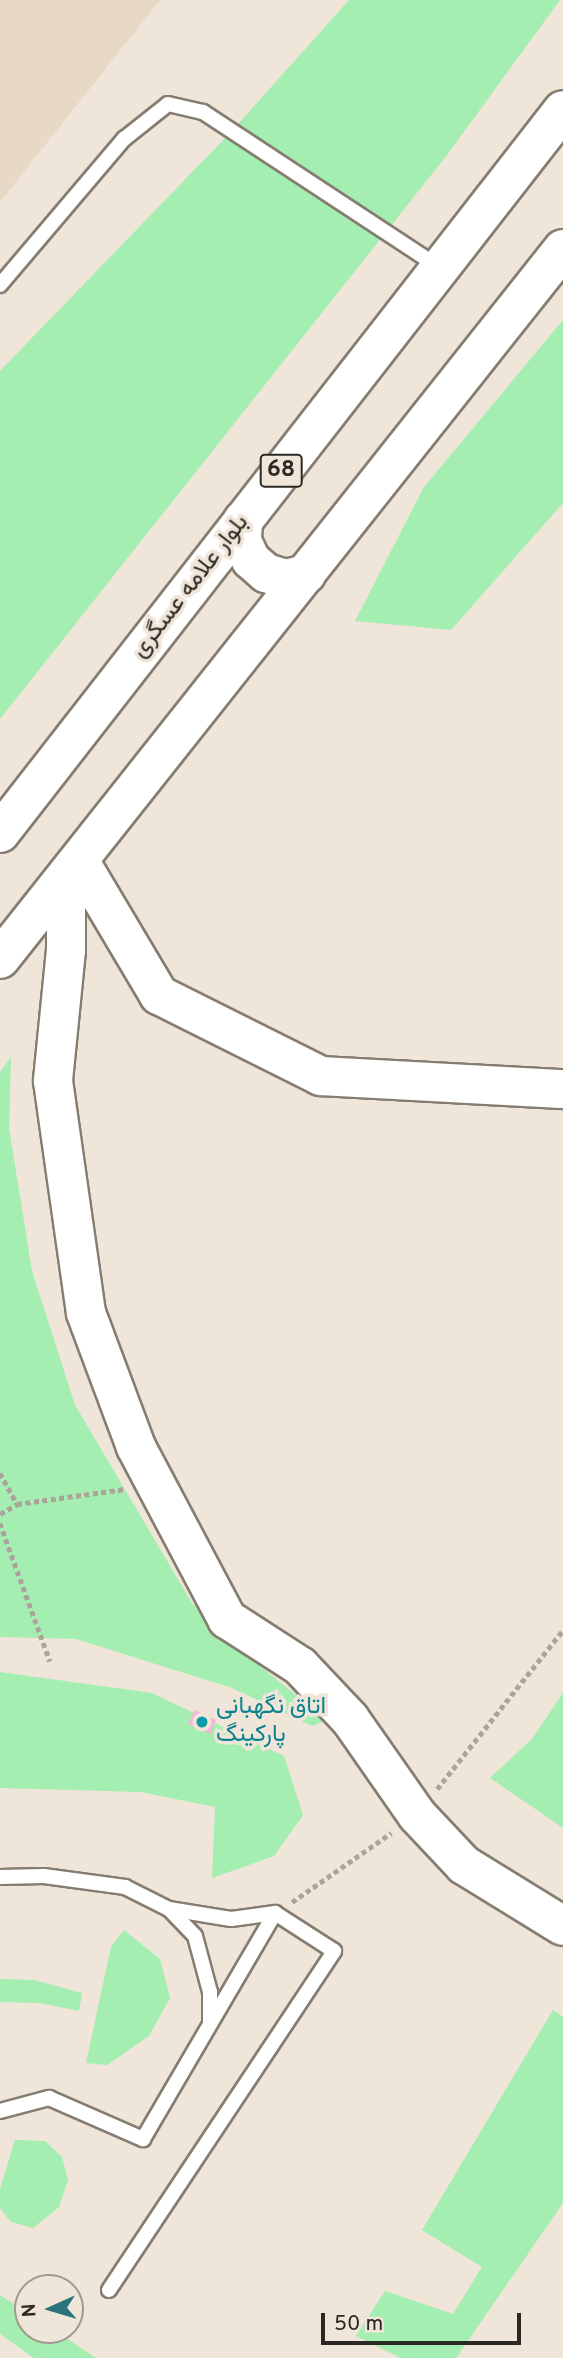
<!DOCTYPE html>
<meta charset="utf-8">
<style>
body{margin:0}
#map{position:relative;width:563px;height:2358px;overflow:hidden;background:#efe5d8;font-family:Overpass,Vazirmatn,sans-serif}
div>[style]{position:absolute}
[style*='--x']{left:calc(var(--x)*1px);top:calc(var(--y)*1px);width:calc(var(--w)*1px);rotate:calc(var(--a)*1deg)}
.built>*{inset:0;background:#e7d9c6}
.green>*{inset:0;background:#a3eeb0}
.building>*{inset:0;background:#f7b2d9}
.path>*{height:4.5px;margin-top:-2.25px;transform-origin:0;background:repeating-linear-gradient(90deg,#aca49a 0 5px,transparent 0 8.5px)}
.roads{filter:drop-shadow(2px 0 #857d70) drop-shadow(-2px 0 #857d70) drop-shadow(0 2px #857d70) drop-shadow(0 -2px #857d70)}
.lane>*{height:14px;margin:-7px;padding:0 7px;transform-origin:7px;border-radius:7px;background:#fff}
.secondary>*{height:38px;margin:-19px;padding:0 19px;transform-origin:19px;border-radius:19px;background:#fff}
.highway>*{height:38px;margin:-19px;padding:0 19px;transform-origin:19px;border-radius:19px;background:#fff}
.dots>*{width:19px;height:19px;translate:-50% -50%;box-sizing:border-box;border:4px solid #efe5d8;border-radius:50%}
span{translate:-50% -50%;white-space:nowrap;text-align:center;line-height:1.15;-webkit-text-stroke:7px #efe5d8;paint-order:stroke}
.shield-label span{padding:2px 5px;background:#efe5d8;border:2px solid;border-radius:5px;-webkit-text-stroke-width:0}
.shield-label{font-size:23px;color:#2c2823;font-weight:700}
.street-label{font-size:24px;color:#2c2823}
.culture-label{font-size:24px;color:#0d838f}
.left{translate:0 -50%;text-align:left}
.north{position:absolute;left:14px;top:2274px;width:70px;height:70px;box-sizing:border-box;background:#efe5d8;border:2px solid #a19990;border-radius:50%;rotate:266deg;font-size:19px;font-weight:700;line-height:28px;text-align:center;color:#2c2823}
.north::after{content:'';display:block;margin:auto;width:24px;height:32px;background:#2a737d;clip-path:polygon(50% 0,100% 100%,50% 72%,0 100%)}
.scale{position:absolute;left:321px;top:2313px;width:200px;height:32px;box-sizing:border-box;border:4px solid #2c2823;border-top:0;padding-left:9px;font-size:21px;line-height:24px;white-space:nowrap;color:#2c2823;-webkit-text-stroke:5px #efe5d8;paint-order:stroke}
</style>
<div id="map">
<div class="built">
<i style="clip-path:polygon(0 0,160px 0,0 202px)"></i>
</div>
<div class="green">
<i style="clip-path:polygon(349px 0,560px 0,447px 155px,0 719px,0 371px,230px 133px)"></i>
<i style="clip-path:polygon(563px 320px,563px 503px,451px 630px,355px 621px,424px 487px)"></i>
<i style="clip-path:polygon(11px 1057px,9px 1128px,32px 1271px,75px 1405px,192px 1603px,245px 1654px,327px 1720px,312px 1726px,232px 1688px,76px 1639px,0 1637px,0 1072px)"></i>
<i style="clip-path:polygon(0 1672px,152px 1693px,284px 1756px,303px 1815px,274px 1856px,212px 1878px,215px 1807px,141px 1792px,0 1788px)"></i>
<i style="clip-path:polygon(563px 1693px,563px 1828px,490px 1778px,532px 1739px)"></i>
<i style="clip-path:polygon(124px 1930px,160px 1959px,170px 1998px,149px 2036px,107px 2065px,86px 2063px,111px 1947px)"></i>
<i style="clip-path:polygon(0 1979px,34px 1980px,82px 1993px,79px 2011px,40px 2003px,0 2002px)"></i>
<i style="clip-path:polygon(553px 2010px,563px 2017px,563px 2203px,456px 2358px,401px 2358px,356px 2336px,385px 2291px,453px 2314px,482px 2267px,422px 2230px)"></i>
<i style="clip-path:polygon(15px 2140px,45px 2141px,62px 2157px,68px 2180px,59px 2207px,33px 2228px,11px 2222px,0 2208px,0 2189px)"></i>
<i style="clip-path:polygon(0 2295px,28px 2313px,28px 2330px,54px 2330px,96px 2358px,34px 2358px,0 2334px)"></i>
</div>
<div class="building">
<i style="clip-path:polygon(195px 1710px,216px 1720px,210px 1734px,188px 1724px)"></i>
</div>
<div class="path">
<i style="--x:0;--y:1473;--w:35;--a:61"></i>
<i style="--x:0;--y:1514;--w:20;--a:-30"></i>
<i style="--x:17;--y:1504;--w:109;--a:-7.9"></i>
<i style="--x:0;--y:1523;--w:147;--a:70.1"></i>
<i style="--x:437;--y:1789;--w:203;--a:-51.6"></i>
<i style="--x:292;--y:1902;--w:121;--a:-34.9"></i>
</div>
<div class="roads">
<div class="lane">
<i style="--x:0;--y:285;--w:192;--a:-49.7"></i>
<i style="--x:124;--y:139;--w:56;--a:-38.5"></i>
<i style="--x:168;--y:104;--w:36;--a:13"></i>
<i style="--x:203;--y:112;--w:280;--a:33.3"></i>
<i style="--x:0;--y:1877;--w:44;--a:-1.3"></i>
<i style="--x:44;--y:1876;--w:82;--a:7.7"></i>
<i style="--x:125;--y:1887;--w:49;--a:26.6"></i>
<i style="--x:169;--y:1909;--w:37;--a:46"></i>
<i style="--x:195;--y:1936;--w:58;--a:75"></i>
<i style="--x:210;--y:1992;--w:29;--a:90"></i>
<i style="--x:0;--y:2111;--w:51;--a:-14.9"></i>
<i style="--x:49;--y:2098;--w:103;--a:23.6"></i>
<i style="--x:143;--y:2139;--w:262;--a:-59.7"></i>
<i style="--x:109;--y:2290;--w:407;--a:-56.4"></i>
<i style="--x:334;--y:1951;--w:70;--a:-147.2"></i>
<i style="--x:275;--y:1913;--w:44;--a:172.2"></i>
<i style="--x:231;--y:1919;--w:63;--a:-170.8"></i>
</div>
<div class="secondary">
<i style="--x:80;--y:862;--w:155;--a:59.3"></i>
<i style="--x:159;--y:995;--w:181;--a:26.6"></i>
<i style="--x:321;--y:1076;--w:242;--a:3.1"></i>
<i style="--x:66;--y:879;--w:71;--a:90"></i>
<i style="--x:66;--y:950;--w:132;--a:95.7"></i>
<i style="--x:53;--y:1081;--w:234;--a:81.9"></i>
<i style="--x:86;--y:1313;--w:143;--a:69.5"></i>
<i style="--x:136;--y:1447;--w:195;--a:62.1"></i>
<i style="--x:227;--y:1619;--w:87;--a:32.8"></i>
<i style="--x:300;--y:1666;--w:73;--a:46.7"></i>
<i style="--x:350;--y:1719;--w:117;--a:55.1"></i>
<i style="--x:417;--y:1815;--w:69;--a:46.8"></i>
<i style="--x:464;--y:1865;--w:116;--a:31.6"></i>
</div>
<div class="highway">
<i style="--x:243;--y:520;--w:21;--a:93"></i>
<i style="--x:242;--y:541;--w:21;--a:65"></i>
<i style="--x:251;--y:560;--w:20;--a:41"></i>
<i style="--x:266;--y:573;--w:21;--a:17"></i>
<i style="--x:286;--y:579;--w:21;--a:-14"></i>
<i style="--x:0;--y:833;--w:916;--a:-52.09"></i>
<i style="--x:0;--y:959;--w:906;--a:-51.59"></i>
</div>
</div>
<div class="dots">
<i style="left:202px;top:1722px;background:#0f9aa8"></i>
</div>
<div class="shield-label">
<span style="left:281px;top:471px">68</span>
</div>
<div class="street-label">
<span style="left:191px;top:587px;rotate:-52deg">بلوار علامه عسگری</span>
</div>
<div class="culture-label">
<span class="left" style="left:216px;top:1722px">اتاق نگهبانی<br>پارکینگ</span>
</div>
<div class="north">N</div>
<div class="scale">50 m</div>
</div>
